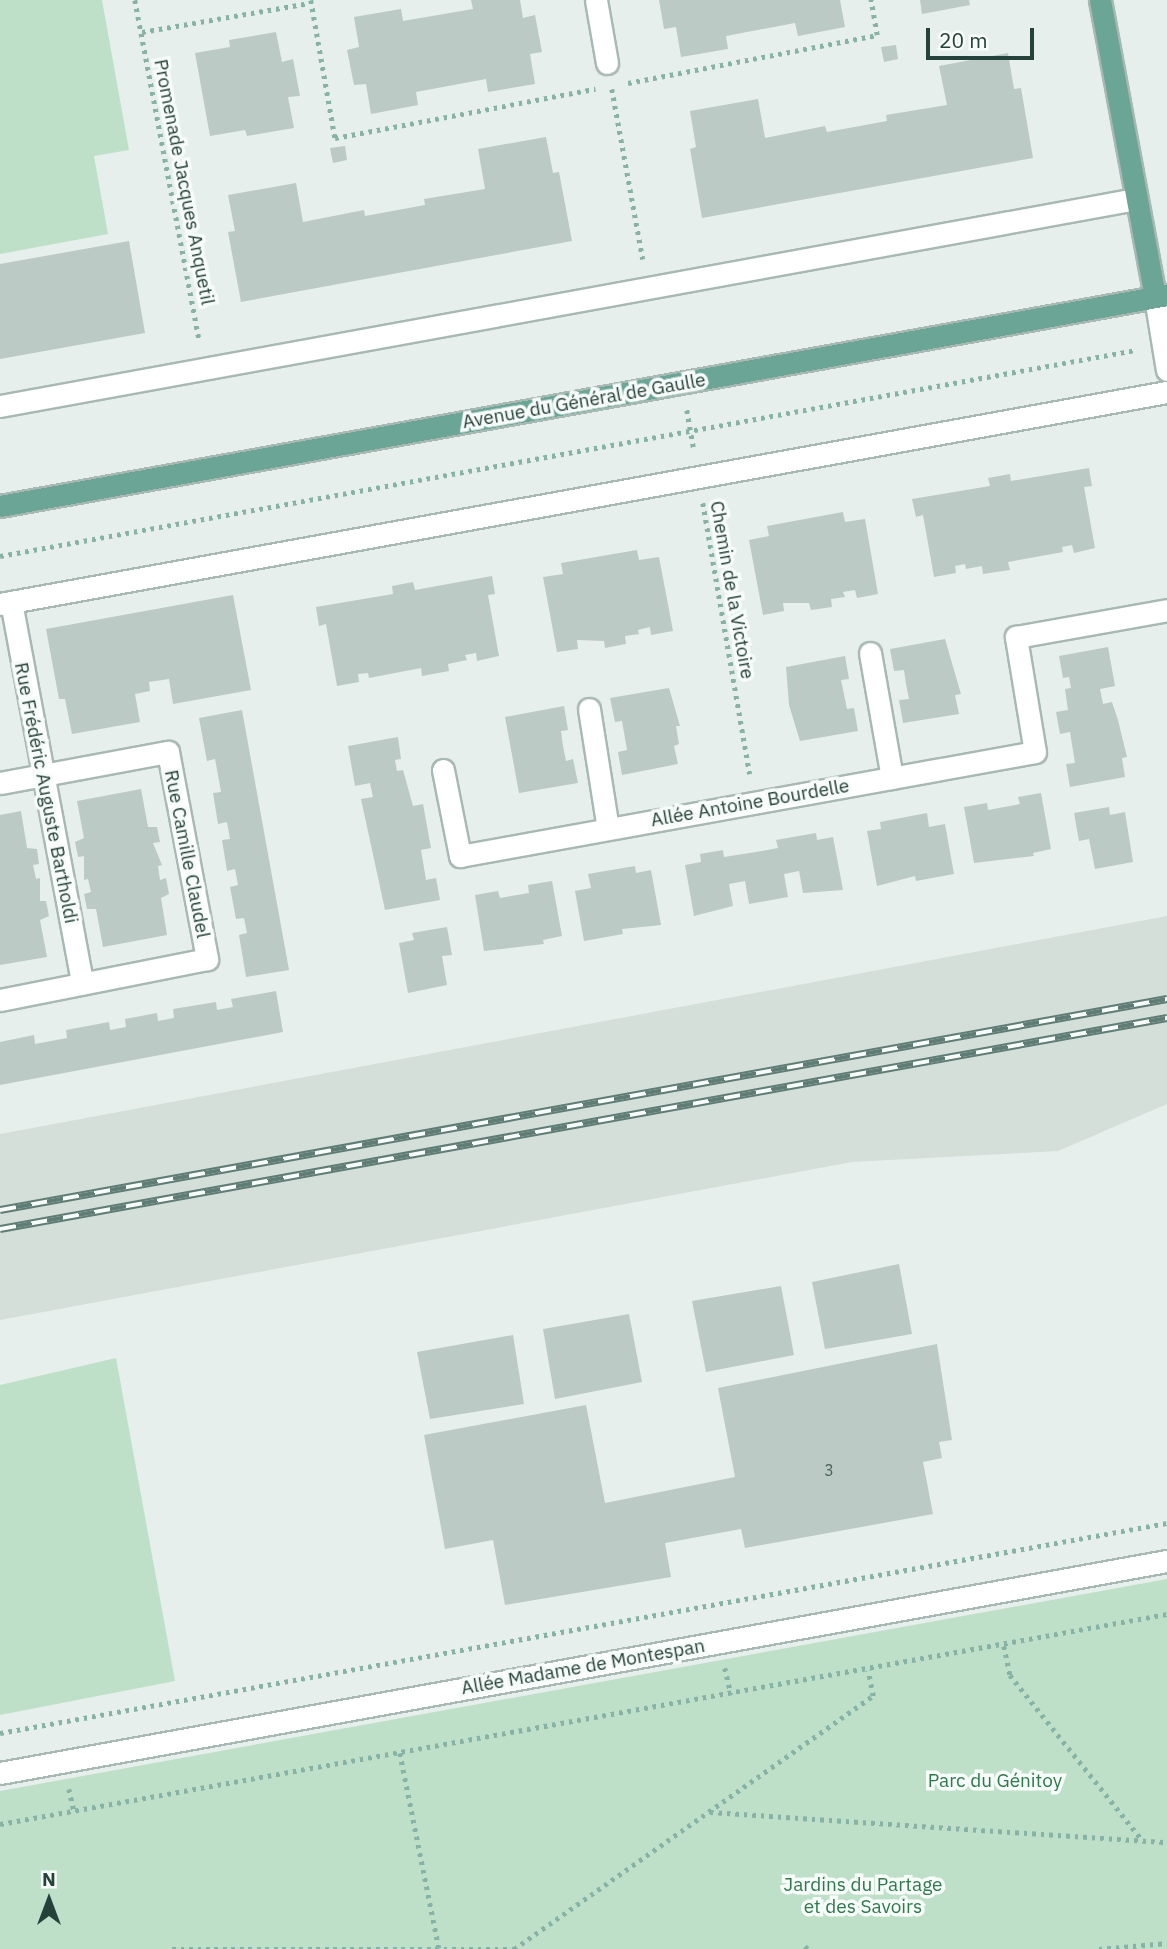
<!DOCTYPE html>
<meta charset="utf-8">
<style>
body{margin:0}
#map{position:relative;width:1167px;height:1949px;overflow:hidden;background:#e6efeb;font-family:"IBM Plex Sans",sans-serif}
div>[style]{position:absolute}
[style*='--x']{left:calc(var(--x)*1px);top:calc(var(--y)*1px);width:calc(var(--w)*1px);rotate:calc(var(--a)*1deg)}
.built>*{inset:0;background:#d4dfda}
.green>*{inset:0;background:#bfe0c8}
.building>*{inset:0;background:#bbcac4}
.path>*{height:4.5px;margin-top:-2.25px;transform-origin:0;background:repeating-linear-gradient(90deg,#86b3a5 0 3.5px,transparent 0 8.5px)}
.roads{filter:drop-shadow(2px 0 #a8b8b2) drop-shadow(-2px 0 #a8b8b2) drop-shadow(0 2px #a8b8b2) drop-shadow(0 -2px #a8b8b2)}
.minor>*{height:21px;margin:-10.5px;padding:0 10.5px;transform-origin:10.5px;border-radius:10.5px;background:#fff}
.major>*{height:21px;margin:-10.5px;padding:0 10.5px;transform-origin:10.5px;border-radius:10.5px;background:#6aa596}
.rail>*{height:8px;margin-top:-4px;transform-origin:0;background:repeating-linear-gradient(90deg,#f7fbf9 0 16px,#5f7d75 0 32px);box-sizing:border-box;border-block:2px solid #5f7d75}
span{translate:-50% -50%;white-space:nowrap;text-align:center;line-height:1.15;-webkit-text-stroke:7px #f7fbf9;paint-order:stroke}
.number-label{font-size:16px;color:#4a645c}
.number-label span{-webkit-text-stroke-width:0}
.street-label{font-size:19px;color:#24423a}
.park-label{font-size:19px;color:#2d7a4b}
.north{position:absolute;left:14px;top:1865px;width:70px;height:70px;-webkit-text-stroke:5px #f7fbf9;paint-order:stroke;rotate:0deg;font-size:19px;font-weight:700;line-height:28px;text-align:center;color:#24423a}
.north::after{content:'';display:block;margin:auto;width:24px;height:32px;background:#24423a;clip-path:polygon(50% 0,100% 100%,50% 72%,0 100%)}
.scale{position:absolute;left:926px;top:28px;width:108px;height:32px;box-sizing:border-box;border:4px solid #24423a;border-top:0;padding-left:9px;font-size:21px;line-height:24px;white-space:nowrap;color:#24423a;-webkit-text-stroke:5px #f7fbf9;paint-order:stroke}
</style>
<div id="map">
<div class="built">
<i style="clip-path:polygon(1167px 916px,1167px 1104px,1058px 1151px,852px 1162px,0 1320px,0 1134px)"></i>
</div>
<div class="green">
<i style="clip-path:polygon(0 0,102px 0,129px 150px,94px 156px,108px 234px,0 254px)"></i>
<i style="clip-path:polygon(116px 1358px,175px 1681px,0 1715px,0 1385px)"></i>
<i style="clip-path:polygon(1167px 1579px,1167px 1949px,0 1949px,0 1791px)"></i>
</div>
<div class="building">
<i style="clip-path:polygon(471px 0,520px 0,523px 18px,535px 15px,542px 52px,530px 54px,535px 84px,488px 92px,486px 79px,416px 92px,418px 105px,371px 114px,366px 84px,354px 85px,347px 50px,359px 47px,354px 17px,401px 9px,403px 21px,473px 9px)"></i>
<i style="clip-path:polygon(659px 0,840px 0,845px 27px,798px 36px,795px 23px,726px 36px,728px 49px,681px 57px,676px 27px,664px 29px)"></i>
<i style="clip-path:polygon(920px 0,969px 0,970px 5px,922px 14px)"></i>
<i style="clip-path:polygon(276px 32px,282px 62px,293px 59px,300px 96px,288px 97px,294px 128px,247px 136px,245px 130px,210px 136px,195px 53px,230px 47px,229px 40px)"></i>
<i style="clip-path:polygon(896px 45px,898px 59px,884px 62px,881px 47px)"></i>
<i style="clip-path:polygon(1008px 53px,1014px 89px,1021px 88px,1033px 158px,702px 218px,690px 149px,696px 147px,690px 111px,758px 99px,765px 138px,825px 126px,827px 132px,887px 121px,886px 115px,947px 105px,939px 66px)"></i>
<i style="clip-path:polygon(546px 137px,553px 173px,559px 172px,572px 241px,241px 302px,228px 232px,235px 231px,228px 195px,296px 183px,303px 222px,364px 210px,365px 216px,425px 205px,424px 199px,485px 189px,478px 149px)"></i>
<i style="clip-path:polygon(345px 146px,347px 160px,333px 163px,330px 148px)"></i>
<i style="clip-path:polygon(129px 241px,145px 333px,0 359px,0 264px)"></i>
<i style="clip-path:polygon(1089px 468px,1092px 486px,1084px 487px,1095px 548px,1074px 553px,1072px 545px,1062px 547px,1063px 552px,1008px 562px,1010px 570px,983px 574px,982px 566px,966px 569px,965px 564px,955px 566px,956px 573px,934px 577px,923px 515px,916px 517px,912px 499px,990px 486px,988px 478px,1010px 474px,1011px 481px)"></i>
<i style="clip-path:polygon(843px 512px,845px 522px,865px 519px,878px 594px,857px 598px,855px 590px,843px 592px,845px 597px,831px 599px,832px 607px,811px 610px,809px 603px,783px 603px,784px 611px,763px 615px,749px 540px,769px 536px,767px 526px)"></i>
<i style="clip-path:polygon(637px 550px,639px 560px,659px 557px,673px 631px,651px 635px,650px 627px,638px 630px,639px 634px,625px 636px,626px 644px,605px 648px,604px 641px,577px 640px,578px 649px,557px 652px,543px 577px,563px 574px,561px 563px)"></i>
<i style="clip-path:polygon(492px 576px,495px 594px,488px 595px,499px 656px,477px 661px,476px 653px,465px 655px,467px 660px,448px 664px,449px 671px,422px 676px,421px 668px,369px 678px,368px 673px,358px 674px,359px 682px,337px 686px,326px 624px,319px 626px,316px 607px,393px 594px,392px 586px,413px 582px,415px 590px)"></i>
<i style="clip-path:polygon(233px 595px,251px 690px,173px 704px,169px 679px,149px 682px,150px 691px,135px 694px,140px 722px,72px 734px,65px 699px,59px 699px,46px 629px)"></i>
<i style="clip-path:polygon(945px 639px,961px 694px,955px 695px,959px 714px,903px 723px,899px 700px,909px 699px,906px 684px,904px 670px,894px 671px,890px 649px)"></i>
<i style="clip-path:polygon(1108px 647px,1115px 686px,1100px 689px,1103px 704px,1112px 702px,1118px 720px,1127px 757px,1122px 758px,1125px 777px,1070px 787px,1066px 764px,1075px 763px,1070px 732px,1060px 734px,1056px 712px,1068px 710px,1065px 689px,1071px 688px,1069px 677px,1063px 678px,1059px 656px)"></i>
<i style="clip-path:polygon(845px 656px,849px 679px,841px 680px,847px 709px,854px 708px,858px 731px,800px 741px,789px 705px,786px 667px)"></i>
<i style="clip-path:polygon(669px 688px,680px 726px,676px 726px,679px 744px,674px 746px,678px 764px,622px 775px,618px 752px,627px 750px,622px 721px,615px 722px,610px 698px)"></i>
<i style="clip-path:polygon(564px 706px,568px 730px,561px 731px,563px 746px,566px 761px,573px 759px,578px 783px,519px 793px,505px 717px)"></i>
<i style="clip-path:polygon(242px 710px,289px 970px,246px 977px,239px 935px,247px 933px,244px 918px,236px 919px,230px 887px,238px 885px,235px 869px,227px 871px,222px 840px,230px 839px,227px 822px,218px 824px,213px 793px,221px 792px,218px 775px,215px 759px,207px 761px,199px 718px)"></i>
<i style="clip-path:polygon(398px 737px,401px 759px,395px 760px,397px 771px,403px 770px,413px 806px,423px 804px,431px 848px,421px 850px,426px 880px,436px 878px,440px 900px,385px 910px,361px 799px,373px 797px,370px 783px,355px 786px,348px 746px)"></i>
<i style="clip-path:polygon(141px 789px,148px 827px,157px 827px,160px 842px,153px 843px,162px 865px,158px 866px,160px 880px,166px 878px,169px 894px,161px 898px,167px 935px,103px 947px,96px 909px,87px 909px,84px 894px,91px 892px,88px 879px,84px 880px,84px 856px,78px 857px,75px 842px,84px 838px,77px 801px)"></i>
<i style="clip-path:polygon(1041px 793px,1051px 849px,1033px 853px,1034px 856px,974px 863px,964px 807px,987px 803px,988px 810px,1020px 804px,1018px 797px)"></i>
<i style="clip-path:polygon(1109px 807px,1110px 815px,1125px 812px,1133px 862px,1095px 869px,1089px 839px,1079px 841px,1074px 813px)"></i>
<i style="clip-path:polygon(21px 811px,27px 848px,37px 849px,39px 864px,33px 865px,36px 879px,40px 878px,40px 901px,46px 901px,49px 916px,40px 920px,47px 957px,0 965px,0 815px)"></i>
<i style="clip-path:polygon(927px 813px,929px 827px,945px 824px,954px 874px,916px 881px,915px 876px,877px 886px,867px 831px,881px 829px,880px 822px)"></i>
<i style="clip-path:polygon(816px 833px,817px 840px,833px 837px,843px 890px,803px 893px,799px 871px,784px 874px,788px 897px,749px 904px,745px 881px,729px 884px,733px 906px,694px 916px,685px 865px,701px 862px,700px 854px,723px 850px,724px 857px,762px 851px,778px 848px,776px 840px)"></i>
<i style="clip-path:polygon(635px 866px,636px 873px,651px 870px,661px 925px,622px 929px,623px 934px,584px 941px,575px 891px,591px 888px,588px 874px)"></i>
<i style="clip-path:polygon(552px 881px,562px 936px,543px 940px,544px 944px,484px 951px,475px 895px,498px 891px,500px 898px,529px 893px,528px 885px)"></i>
<i style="clip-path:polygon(447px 927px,452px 955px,442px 956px,447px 985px,408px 993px,399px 943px,414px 940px,412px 933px)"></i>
<i style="clip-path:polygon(276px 991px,283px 1032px,0 1085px,0 1042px,34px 1035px,35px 1044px,67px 1038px,66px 1030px,109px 1022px,110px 1030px,126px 1027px,125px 1019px,157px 1013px,158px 1021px,174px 1018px,173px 1009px,216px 1002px,217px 1010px,233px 1007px,231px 999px)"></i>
<i style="clip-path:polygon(899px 1264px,912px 1334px,825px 1349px,812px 1282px)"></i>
<i style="clip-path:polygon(781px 1286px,794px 1355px,706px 1372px,692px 1301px)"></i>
<i style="clip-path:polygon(629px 1314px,642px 1382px,555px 1399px,543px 1329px)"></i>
<i style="clip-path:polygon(513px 1335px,524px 1404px,430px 1419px,417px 1352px)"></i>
<i style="clip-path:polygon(937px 1344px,952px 1440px,939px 1442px,942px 1458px,923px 1462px,933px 1514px,745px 1548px,741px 1529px,665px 1543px,671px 1577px,505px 1605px,493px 1540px,445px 1549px,424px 1435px,586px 1405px,605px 1503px,735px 1477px,718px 1388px)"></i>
</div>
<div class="path">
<i style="--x:135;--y:0;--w:346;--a:79.3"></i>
<i style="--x:311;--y:0;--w:140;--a:80.1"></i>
<i style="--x:335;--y:138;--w:265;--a:-10.7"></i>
<i style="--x:142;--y:32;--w:170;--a:-9.8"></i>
<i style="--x:628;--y:83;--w:254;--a:-10.9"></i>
<i style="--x:877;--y:35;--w:36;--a:-100"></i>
<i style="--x:612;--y:89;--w:173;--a:79.7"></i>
<i style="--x:687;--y:410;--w:41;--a:80.1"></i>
<i style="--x:703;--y:503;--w:275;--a:80.2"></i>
<i style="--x:0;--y:556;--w:1155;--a:-10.28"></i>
<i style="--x:1004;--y:1646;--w:30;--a:78"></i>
<i style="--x:1010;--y:1675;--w:211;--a:51.3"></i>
<i style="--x:725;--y:1668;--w:27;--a:77"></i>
<i style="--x:0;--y:1733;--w:1186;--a:-10.2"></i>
<i style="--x:400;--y:1753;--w:199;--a:78.7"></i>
<i style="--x:69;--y:1789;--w:23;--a:77"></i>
<i style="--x:710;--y:1812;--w:458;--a:3.8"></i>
<i style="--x:0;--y:1824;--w:1186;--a:-10.2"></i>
<i style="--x:805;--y:1946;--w:4;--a:45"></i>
<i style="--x:172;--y:1949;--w:342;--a:0"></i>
<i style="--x:514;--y:1949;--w:439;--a:-35.2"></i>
<i style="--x:873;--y:1696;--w:26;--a:-101"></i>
<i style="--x:1099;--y:1949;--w:68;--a:-5"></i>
</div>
<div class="roads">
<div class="minor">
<i style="--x:596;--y:0;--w:64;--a:80.1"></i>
<i style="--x:1155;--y:297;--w:74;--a:80.7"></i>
<i style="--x:0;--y:406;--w:1155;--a:-10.33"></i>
<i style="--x:11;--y:602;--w:388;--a:79.4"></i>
<i style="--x:0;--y:604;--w:1186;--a:-10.3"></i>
<i style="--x:870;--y:653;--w:127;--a:80"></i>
<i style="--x:589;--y:709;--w:121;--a:81"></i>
<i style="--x:443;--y:770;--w:88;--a:78.8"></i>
<i style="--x:460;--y:856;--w:584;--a:-10.25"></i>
<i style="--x:1035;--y:752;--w:117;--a:-99.4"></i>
<i style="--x:1016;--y:637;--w:153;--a:-10.1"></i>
<i style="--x:0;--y:783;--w:171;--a:-10.5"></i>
<i style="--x:168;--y:752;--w:211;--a:79.3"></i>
<i style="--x:207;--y:959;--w:211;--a:168.8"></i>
<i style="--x:0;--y:1773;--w:1186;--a:-10.3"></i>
</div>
<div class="major">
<i style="--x:1100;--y:0;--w:302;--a:79.5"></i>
<i style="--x:0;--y:506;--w:1186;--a:-10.25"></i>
</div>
</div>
<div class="rail">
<i style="--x:0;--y:1210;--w:1186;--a:-10.25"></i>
<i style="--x:0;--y:1229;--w:1186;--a:-10.25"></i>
</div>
<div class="number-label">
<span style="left:829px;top:1470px">3</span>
</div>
<div class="street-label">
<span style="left:184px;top:182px;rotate:79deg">Promenade Jacques Anquetil</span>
<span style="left:584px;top:401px;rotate:-10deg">Avenue du Général de Gaulle</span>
<span style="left:732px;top:590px;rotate:80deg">Chemin de la Victoire</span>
<span style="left:46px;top:793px;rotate:79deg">Rue Frédéric Auguste Bartholdi</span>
<span style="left:750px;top:803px;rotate:-10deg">Allée Antoine Bourdelle</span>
<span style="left:187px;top:854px;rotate:79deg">Rue Camille Claudel</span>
<span style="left:583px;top:1667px;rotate:-10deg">Allée Madame de Montespan</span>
</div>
<div class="park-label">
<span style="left:995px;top:1781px">Parc du Génitoy</span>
<span style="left:863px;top:1896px">Jardins du Partage<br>et des Savoirs</span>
</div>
<div class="north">N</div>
<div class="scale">20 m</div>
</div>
